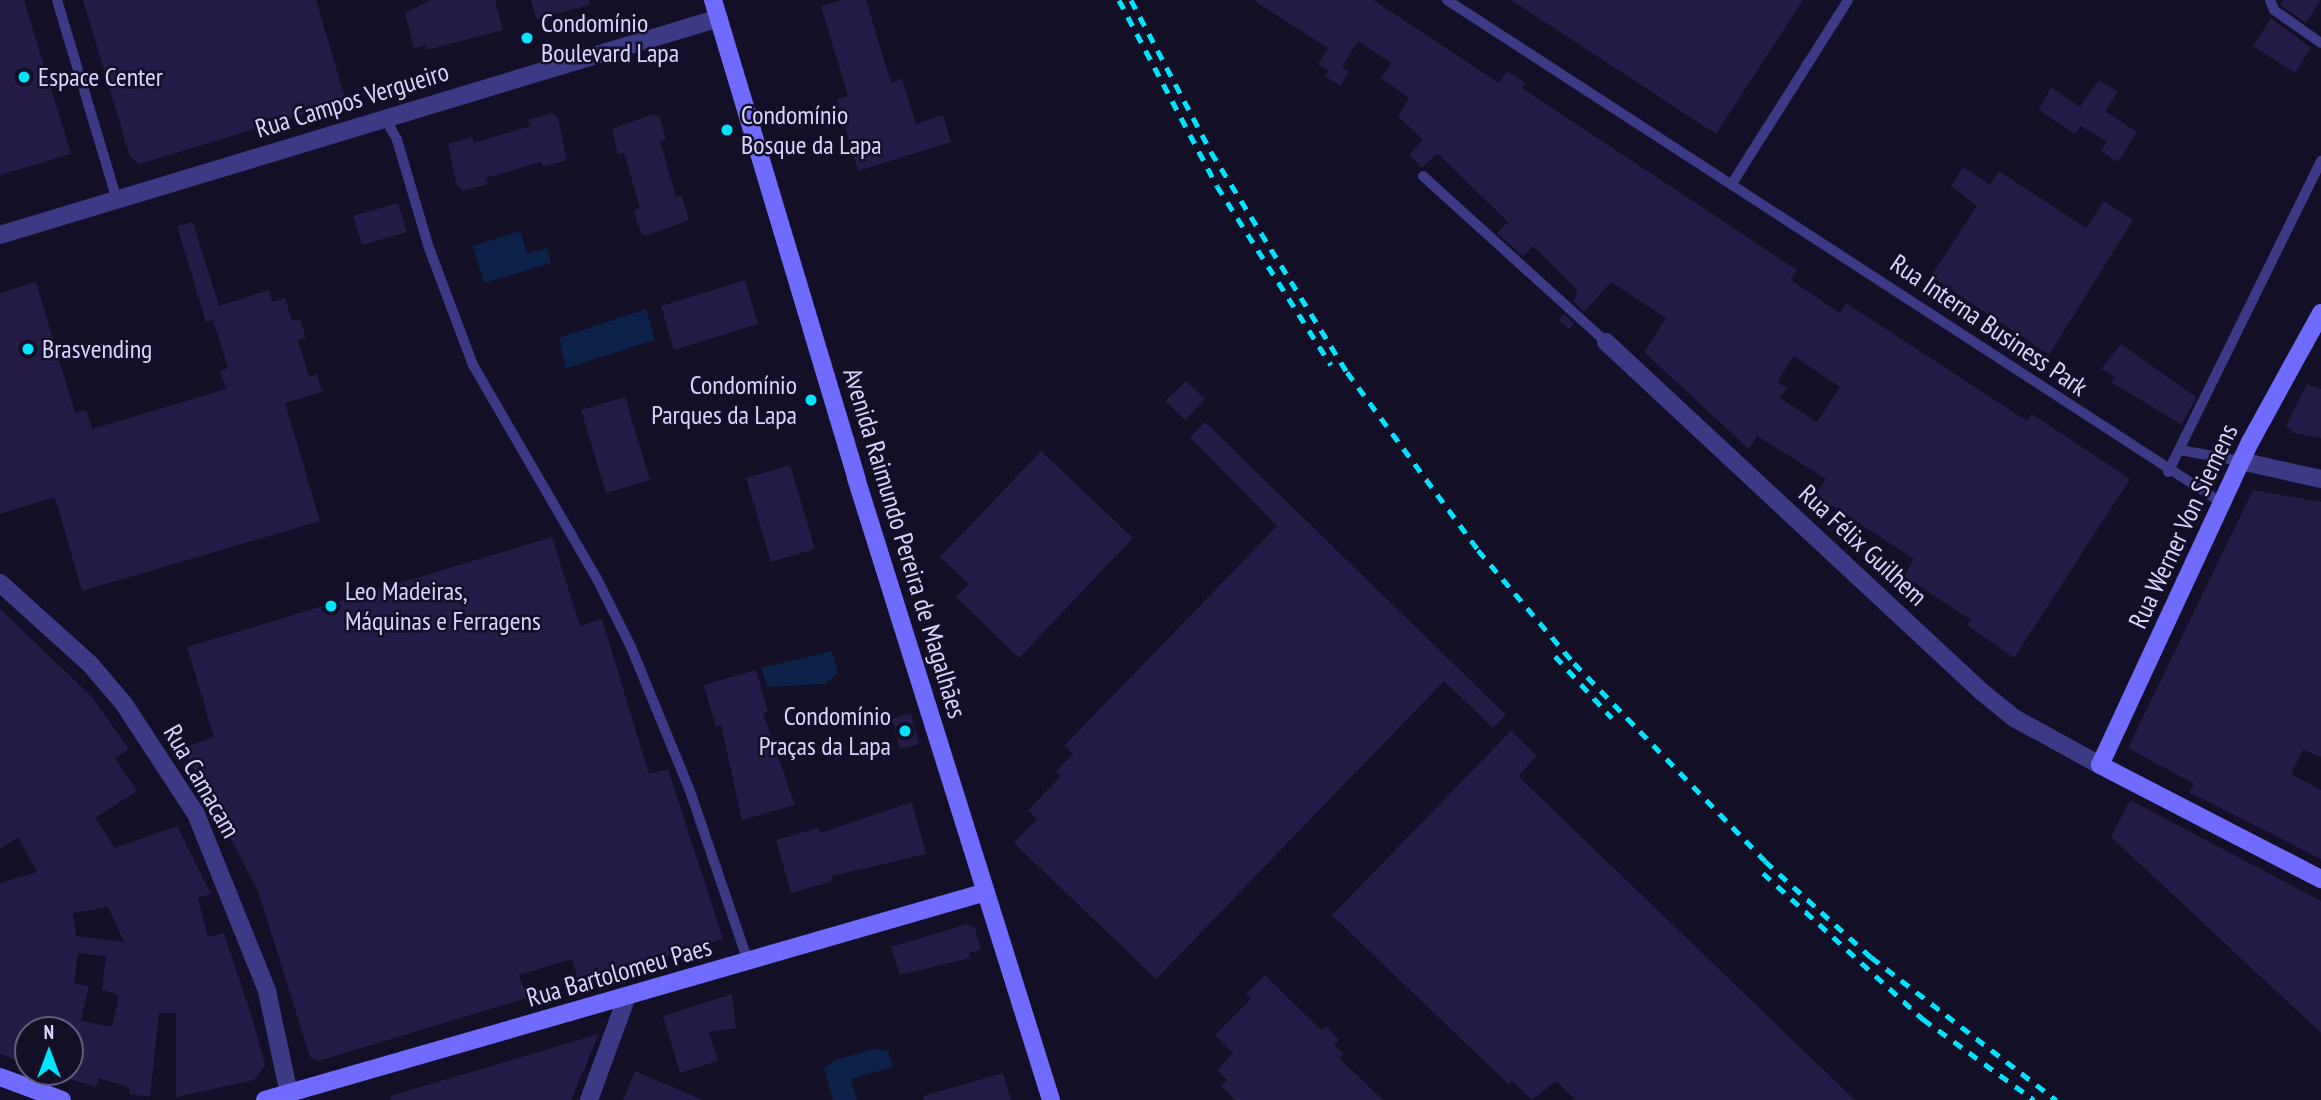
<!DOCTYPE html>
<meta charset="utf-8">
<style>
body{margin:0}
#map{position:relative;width:2321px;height:1100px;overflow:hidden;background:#130f26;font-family:"PT Sans Narrow",sans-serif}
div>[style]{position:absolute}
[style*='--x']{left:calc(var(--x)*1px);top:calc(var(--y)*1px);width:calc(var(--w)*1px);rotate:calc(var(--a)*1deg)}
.water>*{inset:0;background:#0c2248}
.building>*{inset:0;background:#241b47}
.lane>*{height:10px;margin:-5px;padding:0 5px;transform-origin:5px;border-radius:5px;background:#3d3a85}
.street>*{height:18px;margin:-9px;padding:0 9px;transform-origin:9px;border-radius:9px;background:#3d3a85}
.secondary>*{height:18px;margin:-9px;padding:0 9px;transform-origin:9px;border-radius:9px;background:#6f6bff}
.rail>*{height:5px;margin-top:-2.5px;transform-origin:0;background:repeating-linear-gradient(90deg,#00e5ff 0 10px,transparent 0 19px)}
.dots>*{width:19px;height:19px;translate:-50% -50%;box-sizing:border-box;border:4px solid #130f26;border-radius:50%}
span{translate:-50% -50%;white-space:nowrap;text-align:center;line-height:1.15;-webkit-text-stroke:5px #130f26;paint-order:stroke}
.poi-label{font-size:26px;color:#d9d4ff}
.left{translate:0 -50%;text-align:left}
.right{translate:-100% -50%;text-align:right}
.street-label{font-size:26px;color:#d9d4ff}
.north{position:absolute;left:14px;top:1016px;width:70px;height:70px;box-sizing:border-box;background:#130f26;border:2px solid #625e7d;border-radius:50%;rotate:0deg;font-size:19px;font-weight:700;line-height:28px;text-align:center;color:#d9d4ff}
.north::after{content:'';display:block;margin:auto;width:24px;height:32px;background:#00e5ff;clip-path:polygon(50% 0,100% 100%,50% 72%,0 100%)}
</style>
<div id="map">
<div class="water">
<i style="clip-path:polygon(520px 231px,527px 254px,547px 248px,551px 263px,484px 283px,473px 246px)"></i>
<i style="clip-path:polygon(646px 309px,655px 340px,566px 368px,559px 338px)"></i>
<i style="clip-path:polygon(832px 651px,838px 673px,825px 684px,768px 687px,761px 668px)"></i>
<i style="clip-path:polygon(873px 1049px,888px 1051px,893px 1067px,851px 1079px,857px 1100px,833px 1100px,824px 1068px,836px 1060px)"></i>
</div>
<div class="building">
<i style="clip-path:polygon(0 0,24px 0,71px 154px,0 175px)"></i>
<i style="clip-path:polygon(83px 0,316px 0,346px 101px,140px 164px,130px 157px)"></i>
<i style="clip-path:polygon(431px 0,495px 0,503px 30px,427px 50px,426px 45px,414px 48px,405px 13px)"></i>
<i style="clip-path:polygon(531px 0,589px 0,590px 5px,536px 19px)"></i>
<i style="clip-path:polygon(842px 0,866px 0,891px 83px,902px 79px,916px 124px,943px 115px,951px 142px,858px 171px,837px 99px,848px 96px,821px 6px)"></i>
<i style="clip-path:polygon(evenodd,1253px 0,1373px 0,1499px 83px,1507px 71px,1525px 83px,1522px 88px,1797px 270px,1791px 280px,1840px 313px,1846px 303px,2027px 421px,2032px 414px,2130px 479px,2014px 658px,1967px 625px,1971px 620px,1904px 576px,1914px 559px,1816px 495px,1826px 479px,1757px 436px,1749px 449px,1644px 352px,1666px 318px,1611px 282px,1584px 312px,1574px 302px,1577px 290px,1533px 246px,1523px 256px,1497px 233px,1508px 222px,1437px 153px,1422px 168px,1409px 155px,1423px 140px,1398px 116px,1409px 98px,1381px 78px,1391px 63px,1358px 41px,1342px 67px,1349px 72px,1340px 86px,1325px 76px,1328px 71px,1318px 64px,1328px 48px,1253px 0,1794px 356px,1840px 387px,1817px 422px,1780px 398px,1787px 388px,1777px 382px,1794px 356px)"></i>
<i style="clip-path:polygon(1511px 0,1803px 0,1716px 134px)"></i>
<i style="clip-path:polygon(2283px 0,2320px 0,2306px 23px,2280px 5px)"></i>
<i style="clip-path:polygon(2271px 18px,2311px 48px,2295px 73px,2253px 46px)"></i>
<i style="clip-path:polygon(2099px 80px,2118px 92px,2105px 111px,2137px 132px,2118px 162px,2101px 151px,2107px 142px,2081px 126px,2075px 134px,2039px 110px,2051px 87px,2080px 107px)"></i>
<i style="clip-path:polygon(552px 113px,558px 118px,567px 160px,543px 167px,541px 162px,486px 178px,488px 184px,463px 191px,457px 186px,448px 144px,472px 137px,474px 143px,530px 126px,528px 120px)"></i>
<i style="clip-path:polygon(653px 114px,659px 116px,666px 140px,660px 141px,676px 197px,682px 196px,689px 220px,648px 235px,641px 234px,634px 210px,640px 208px,624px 153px,618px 154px,612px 129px)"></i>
<i style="clip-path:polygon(1963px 167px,1990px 185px,1999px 171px,2086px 228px,2104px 201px,2133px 220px,2049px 355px,1931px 276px,1977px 206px,1951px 186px)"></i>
<i style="clip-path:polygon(398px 203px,407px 232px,362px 245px,353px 216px)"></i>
<i style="clip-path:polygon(193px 222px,219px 306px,269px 290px,272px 302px,285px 298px,292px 321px,300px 319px,306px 338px,298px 340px,309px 377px,317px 374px,322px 392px,285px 403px,320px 521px,82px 591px,55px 497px,0 514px,0 293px,36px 282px,75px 413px,86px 410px,92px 429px,226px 389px,220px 371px,228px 368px,213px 320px,206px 322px,177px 226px)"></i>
<i style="clip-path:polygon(745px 280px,758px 324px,674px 350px,661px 306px)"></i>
<i style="clip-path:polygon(1564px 314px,1574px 324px,1569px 329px,1558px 320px)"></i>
<i style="clip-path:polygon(2121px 344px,2196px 397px,2182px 425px,2111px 382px,2115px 377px,2101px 369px)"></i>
<i style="clip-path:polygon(1186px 381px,1205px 399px,1185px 420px,1165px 401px)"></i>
<i style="clip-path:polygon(2307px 384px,2321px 389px,2321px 438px,2294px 433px,2286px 426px)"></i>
<i style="clip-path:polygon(625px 397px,650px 480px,606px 493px,581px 410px)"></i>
<i style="clip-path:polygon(1205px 422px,1506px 715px,1493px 728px,1444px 681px,1156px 979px,1014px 843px,1037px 819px,1028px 810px,1061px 776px,1056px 771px,1073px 754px,1064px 746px,1277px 526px,1190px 437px)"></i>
<i style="clip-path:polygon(1041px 451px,1133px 538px,1019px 658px,956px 597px,969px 584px,940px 557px)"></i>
<i style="clip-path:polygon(790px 465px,815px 549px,771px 562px,746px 478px)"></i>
<i style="clip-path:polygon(2253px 490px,2321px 502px,2321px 757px,2303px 750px,2291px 774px,2321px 790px,2321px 859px,2189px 792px,2194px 784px,2128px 748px)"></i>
<i style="clip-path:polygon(552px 537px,580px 626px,602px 619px,649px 774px,668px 769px,723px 939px,579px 983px,572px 959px,519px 975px,527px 998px,318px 1061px,310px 1057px,258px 891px,183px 748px,214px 737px,187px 647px)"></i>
<i style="clip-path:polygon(evenodd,0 609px,91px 696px,129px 749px,115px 758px,137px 791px,95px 818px,115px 848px,177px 826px,211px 894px,198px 898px,208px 937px,224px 933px,251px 1014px,265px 1065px,254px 1080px,176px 1097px,176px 1013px,159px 1013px,150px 1097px,129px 1094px,130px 1088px,99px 1078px,96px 1087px,70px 1079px,70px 1030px,28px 1030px,28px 1064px,0 1054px,0 883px,37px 872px,18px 837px,0 849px,0 609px,108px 907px,124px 942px,76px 936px,73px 913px,108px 907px,0 609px,78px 953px,106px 956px,102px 990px,119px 995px,112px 1027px,81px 1021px,89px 986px,74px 984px,78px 953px)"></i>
<i style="clip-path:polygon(756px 670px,768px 712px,763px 713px,795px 805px,742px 820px,721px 725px,716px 727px,704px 685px)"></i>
<i style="clip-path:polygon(911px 713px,919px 744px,900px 749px,892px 719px)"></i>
<i style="clip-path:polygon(1511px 731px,1537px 756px,1518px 776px,1855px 1100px,1576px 1100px,1556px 1081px,1532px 1100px,1512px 1081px,1509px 1085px,1332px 915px)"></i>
<i style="clip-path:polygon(2130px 800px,2321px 901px,2321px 1033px,2111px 837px)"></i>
<i style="clip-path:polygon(912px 802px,926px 854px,832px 876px,833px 881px,791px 893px,776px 840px,818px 828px,820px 833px)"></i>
<i style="clip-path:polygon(967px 924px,975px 928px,981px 950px,969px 953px,970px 958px,900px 975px,891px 947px)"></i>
<i style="clip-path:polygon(1265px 975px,1321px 1030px,1326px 1026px,1339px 1040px,1334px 1045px,1344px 1054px,1339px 1058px,1383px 1100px,1235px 1100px,1221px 1086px,1227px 1080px,1217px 1070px,1233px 1053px,1215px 1035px,1251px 999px,1246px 994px)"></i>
<i style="clip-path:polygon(732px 994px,736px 1028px,709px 1032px,718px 1061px,680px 1073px,663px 1016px)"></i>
<i style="clip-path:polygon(599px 1034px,571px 1100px,391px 1100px,390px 1096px)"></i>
<i style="clip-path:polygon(635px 1071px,703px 1100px,623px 1100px)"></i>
<i style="clip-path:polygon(1003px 1073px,1011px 1100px,924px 1100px,923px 1096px)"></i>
</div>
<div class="lane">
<i style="--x:57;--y:0;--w:206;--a:73.3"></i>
<i style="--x:1447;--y:0;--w:924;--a:32.98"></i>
<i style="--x:2270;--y:0;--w:11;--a:68"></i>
<i style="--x:2274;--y:10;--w:57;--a:35.1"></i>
<i style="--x:385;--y:118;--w:25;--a:61"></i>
<i style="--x:397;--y:140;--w:113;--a:73.5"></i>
<i style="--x:429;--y:248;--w:125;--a:69.4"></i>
<i style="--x:473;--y:365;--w:247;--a:59.9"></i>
<i style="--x:597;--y:579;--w:76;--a:63.4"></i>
<i style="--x:631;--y:647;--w:156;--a:67.7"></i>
<i style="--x:690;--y:791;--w:180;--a:71.2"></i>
<i style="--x:1423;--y:176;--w:247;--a:42.2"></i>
<i style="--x:1733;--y:182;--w:215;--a:-57.7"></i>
<i style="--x:2180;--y:450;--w:61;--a:10.4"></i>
<i style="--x:2168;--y:472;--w:347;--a:-63.8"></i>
</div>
<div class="street">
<i style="--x:0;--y:235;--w:751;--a:-16.79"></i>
<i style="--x:1606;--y:342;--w:514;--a:42.95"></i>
<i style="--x:1982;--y:692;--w:41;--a:39.1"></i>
<i style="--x:2014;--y:718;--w:98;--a:28.7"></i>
<i style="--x:2240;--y:461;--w:83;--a:12.5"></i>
<i style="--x:0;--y:583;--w:121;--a:42"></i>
<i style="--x:90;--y:664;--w:52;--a:49.6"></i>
<i style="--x:124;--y:704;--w:131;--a:56.8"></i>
<i style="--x:196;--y:814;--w:191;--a:68.1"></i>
<i style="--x:267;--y:991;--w:105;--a:77.9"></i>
<i style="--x:589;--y:1100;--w:111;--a:-69.9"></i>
</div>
<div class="secondary">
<i style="--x:713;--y:0;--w:499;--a:73.3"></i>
<i style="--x:856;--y:478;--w:652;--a:72.59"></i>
<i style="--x:2321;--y:313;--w:147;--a:118.8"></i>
<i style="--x:2250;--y:442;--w:356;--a:114.9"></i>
<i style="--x:2100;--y:765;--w:249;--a:27.3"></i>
<i style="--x:0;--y:1077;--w:66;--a:20.4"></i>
<i style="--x:265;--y:1100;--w:750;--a:-16.09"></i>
</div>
<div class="rail">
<i style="--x:1119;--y:0;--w:210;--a:62.2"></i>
<i style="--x:1217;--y:186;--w:212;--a:57.5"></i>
<i style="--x:1131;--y:0;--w:172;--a:62.2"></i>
<i style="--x:1211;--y:152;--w:259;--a:58.3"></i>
<i style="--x:1347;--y:372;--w:221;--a:53.6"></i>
<i style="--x:1478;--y:550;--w:148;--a:49.7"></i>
<i style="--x:1574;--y:663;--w:275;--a:46"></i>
<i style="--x:1765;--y:861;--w:143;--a:42.2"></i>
<i style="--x:1871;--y:957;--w:234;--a:37.7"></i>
<i style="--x:1555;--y:656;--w:84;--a:47.4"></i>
<i style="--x:1763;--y:873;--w:217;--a:42.4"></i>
<i style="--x:1923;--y:1019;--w:137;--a:36.1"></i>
</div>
<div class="dots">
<i style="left:527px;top:38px;background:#00e5ff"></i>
<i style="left:24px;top:77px;background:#00e5ff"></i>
<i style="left:727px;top:130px;background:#00e5ff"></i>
<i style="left:28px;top:349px;background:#00e5ff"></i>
<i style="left:811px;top:400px;background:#00e5ff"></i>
<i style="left:331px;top:606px;background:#00e5ff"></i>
<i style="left:905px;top:731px;background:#00e5ff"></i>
</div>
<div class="poi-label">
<span class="left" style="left:541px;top:38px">Condomínio<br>Boulevard Lapa</span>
<span class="left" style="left:38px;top:77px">Espace Center</span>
<span class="left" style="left:741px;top:130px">Condomínio<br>Bosque da Lapa</span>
<span class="left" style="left:42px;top:349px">Brasvending</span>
<span class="right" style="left:797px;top:400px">Condomínio<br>Parques da Lapa</span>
<span class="left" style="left:345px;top:606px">Leo Madeiras,<br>Máquinas e Ferragens</span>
<span class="right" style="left:891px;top:731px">Condomínio<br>Praças da Lapa</span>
</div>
<div class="street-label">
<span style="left:352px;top:100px;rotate:-17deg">Rua Campos Vergueiro</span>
<span style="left:1989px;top:325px;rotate:34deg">Rua Interna Business Park</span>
<span style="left:2183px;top:526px;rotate:-65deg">Rua Werner Von Siemens</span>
<span style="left:905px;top:543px;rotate:73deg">Avenida Raimundo Pereira de Magalhães</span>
<span style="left:1863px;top:545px;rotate:43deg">Rua Félix Guilhem</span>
<span style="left:202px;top:781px;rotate:60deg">Rua Camacam</span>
<span style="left:619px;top:972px;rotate:-16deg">Rua Bartolomeu Paes</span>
</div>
<div class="north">N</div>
</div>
